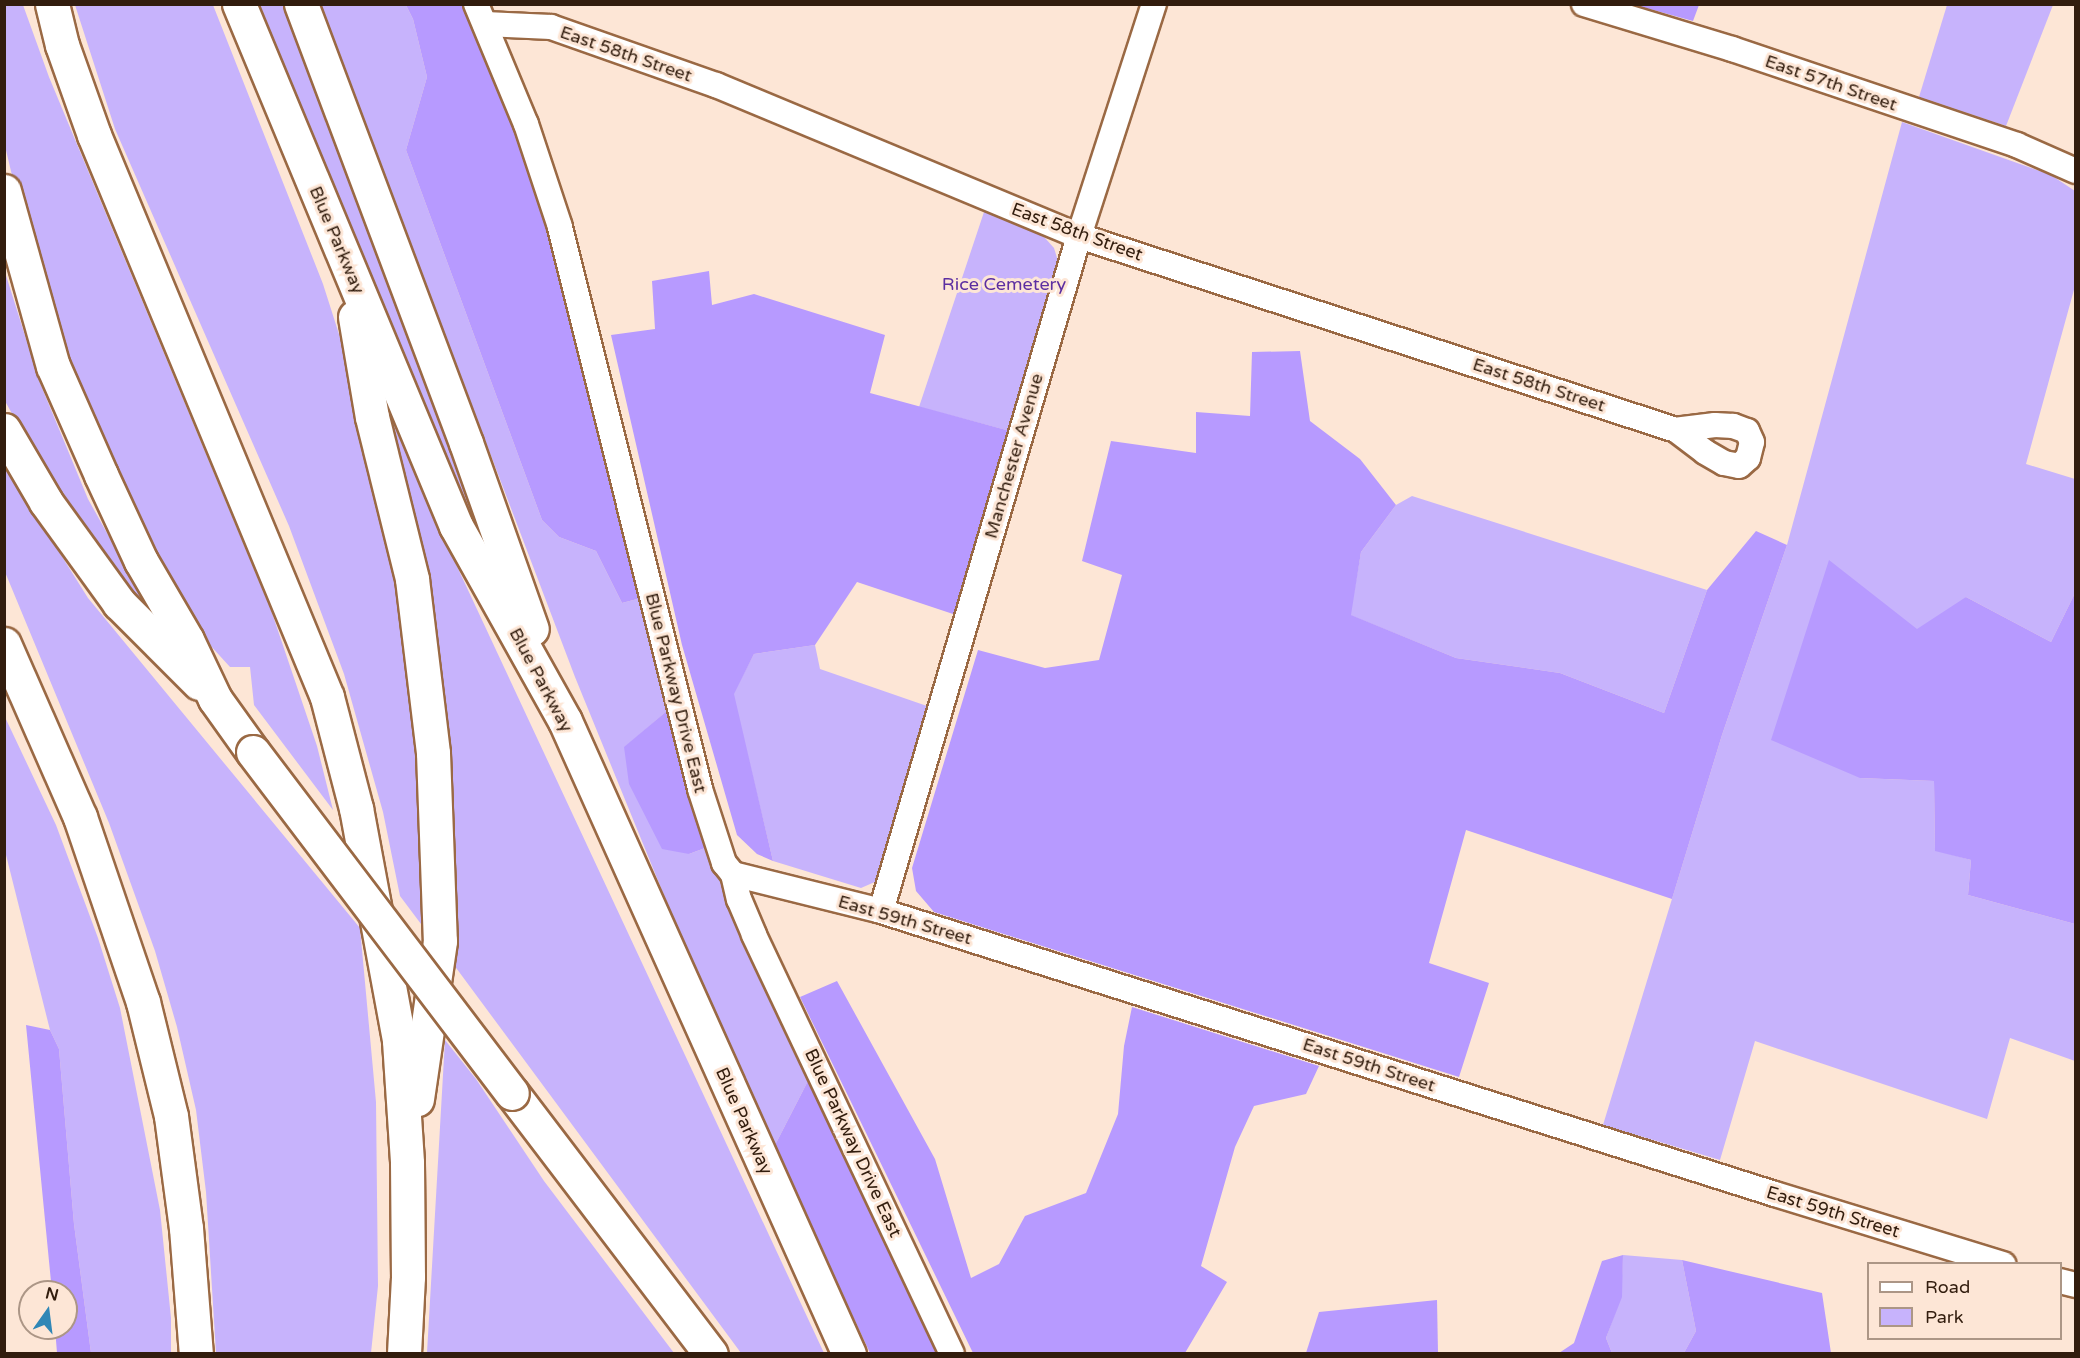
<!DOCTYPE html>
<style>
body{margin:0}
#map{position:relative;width:2080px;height:1358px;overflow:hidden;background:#fde6d6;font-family:"Varela Round",sans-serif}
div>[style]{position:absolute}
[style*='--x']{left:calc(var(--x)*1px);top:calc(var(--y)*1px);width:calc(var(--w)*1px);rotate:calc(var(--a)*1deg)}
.green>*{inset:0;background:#c7b3fc}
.forest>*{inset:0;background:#b79aff}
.roads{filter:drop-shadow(2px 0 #9a6944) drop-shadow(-2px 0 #9a6944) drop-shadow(0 2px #9a6944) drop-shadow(0 -2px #9a6944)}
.minor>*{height:24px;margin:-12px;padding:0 12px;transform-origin:12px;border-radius:12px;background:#fff}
.highway>*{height:33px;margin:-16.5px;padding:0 16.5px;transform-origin:16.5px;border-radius:16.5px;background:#fff}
.bridges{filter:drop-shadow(2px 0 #9a6944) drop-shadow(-2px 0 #9a6944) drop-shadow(0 2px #9a6944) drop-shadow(0 -2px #9a6944)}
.highway-bridge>*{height:33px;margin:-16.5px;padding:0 16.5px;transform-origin:16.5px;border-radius:16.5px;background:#fff}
span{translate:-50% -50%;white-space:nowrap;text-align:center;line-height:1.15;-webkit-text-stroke:6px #fde6d6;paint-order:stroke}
.street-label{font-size:18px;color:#321d0e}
.park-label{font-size:18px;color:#5c2ea1}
.frame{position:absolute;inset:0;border:6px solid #321d0e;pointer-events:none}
.legend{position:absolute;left:1867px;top:1262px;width:195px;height:78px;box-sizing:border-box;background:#fde6d6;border:2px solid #ac9686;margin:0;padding:8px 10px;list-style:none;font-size:18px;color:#321d0e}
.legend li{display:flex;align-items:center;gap:12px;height:30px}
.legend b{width:30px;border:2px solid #ac9686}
.north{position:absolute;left:18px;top:1280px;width:60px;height:60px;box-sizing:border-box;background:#fde6d6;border:2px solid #ac9686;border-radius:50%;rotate:14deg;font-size:16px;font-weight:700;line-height:24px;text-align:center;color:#321d0e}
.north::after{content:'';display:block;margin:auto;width:21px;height:27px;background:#3087b6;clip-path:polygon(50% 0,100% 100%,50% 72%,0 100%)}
</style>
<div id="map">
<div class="green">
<i style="clip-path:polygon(4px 5px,23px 5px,49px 77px,271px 610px,317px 746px,333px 810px,254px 705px,250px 667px,230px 667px,199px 633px,143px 538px,74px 385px,25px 230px,5px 146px)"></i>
<i style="clip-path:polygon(75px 5px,213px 5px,323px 284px,345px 353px,398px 580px,420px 769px,424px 928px,400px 896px,383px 812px,344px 674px,289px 526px,115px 129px)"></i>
<i style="clip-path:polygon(260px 5px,284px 5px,523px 623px,469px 519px,344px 218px)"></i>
<i style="clip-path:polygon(320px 5px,406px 5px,413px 19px,427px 77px,406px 150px,542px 520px,559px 537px,596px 551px,622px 603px,641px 598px,668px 710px,625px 747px,689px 854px,705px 848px,810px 1077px,774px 1147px,690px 959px,575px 677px)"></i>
<i style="clip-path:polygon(1947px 5px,2053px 5px,2006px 126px,1919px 97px)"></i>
<i style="clip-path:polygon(1902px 122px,2051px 175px,2075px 191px,2075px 286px,2026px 464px,2075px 479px,2075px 593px,2051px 642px,1966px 597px,1860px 778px,1934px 781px,1935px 850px,1971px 860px,1968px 895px,2075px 924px,2075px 1061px,2010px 1038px,1987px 1119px,1755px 1041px,1720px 1160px,1603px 1125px,1722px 735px,1787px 545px)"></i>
<i style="clip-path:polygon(985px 209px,1031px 228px,1045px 238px,1054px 248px,1058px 261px,1057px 276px,1010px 431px,919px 407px)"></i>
<i style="clip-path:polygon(4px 269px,40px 383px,88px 499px,159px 626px,156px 629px,47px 477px,5px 401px)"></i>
<i style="clip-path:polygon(391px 419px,447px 545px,824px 1353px,741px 1353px,451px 961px,388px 421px)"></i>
<i style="clip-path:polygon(4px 464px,88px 598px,360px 928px,376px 1102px,378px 1286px,371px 1353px,216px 1353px,206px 1192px,196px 1110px,177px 1027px,155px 951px,109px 823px,5px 572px)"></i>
<i style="clip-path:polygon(1412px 496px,1707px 590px,1664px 713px,1560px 673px,1456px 658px,1350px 615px,1361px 552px,1396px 505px)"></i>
<i style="clip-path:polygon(815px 645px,820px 669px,927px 706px,877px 881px,861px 888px,773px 861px,733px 694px,754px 654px)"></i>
<i style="clip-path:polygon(4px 715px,56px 825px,98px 938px,120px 1008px,160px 1210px,171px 1318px,171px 1353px,91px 1353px,74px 1224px,59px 1049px,50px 1030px,5px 851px)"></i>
<i style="clip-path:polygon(445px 1040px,476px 1079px,544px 1181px,674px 1353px,427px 1353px)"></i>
<i style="clip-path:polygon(1623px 1255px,1682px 1260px,1696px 1331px,1684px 1353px,1612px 1353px,1606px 1338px,1621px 1297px)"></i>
</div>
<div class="forest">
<i style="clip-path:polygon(406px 5px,463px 5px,481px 42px,522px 148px,550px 236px,641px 598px,622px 603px,596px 551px,559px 537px,542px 520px,406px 150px,427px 77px,413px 19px)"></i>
<i style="clip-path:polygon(1635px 5px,1699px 5px,1693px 21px)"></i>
<i style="clip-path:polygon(709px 271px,712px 305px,754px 294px,885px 335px,870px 393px,1010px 431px,956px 615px,857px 582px,815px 645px,754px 654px,734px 694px,773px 861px,757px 854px,737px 835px,682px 645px,611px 335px,655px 329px,652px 281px)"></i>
<i style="clip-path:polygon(1300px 351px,1310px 421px,1360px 459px,1396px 505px,1361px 552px,1351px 615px,1456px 658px,1560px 673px,1664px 713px,1707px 590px,1756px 531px,1787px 545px,1722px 735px,1672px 899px,1466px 830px,1429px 963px,1489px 983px,1459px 1077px,934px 912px,916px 891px,912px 868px,978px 650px,1045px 668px,1099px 660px,1122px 575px,1082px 561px,1111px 441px,1196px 453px,1196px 412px,1250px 416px,1252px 352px)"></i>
<i style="clip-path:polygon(1829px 560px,1917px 629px,1966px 597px,2051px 642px,2075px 593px,2075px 924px,1968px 895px,1971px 860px,1935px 851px,1934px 781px,1860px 778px,1771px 740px)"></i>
<i style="clip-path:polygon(668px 710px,692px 809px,705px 848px,689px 854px,662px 849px,629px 784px,624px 747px)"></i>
<i style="clip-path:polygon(837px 981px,935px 1159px,971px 1278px,999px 1264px,1025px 1216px,1086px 1193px,1118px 1114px,1124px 1046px,1132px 1007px,1319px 1066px,1306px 1094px,1254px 1106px,1235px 1147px,1201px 1266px,1227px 1282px,1185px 1353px,973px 1353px,800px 997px)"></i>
<i style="clip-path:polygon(26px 1025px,50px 1030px,59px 1049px,74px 1224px,91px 1353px,57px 1353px,55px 1328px,66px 1328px,66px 1292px,52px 1292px)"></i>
<i style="clip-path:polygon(810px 1077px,940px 1353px,870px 1353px,774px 1147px)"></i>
<i style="clip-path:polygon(1623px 1255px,1622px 1297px,1606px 1338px,1612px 1353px,1559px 1353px,1574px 1343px,1602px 1261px)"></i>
<i style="clip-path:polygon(1682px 1260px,1822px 1293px,1831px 1353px,1684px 1353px,1696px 1331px)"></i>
<i style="clip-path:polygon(1437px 1300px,1438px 1353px,1306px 1353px,1319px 1312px)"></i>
</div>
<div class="roads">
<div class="minor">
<i style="--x:476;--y:4;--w:130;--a:67.4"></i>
<i style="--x:526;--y:124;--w:108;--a:71.7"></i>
<i style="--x:560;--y:227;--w:579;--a:76.01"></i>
<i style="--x:700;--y:789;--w:78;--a:72"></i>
<i style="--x:724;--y:863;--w:14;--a:51"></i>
<i style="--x:733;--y:874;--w:26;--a:77"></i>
<i style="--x:739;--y:899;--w:39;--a:67"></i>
<i style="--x:754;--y:935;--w:463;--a:64.7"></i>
<i style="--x:1584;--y:4;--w:155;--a:16.9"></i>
<i style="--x:1732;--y:49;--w:301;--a:18.6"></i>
<i style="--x:2017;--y:145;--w:64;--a:23.8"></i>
<i style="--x:485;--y:24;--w:66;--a:2.6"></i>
<i style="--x:551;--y:27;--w:175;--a:19.4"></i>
<i style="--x:716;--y:85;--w:393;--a:22.6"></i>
<i style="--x:1079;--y:236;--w:628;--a:18"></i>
<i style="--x:1676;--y:430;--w:36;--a:37"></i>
<i style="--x:1705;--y:452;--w:22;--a:30"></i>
<i style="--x:1724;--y:463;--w:15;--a:11"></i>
<i style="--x:1739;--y:466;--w:12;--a:-42"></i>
<i style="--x:1748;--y:458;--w:16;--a:-76"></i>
<i style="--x:1752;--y:442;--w:12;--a:-114"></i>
<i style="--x:1747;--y:431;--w:15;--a:-160"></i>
<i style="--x:1733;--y:426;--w:18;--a:-177"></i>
<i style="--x:1715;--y:425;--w:39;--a:173"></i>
<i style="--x:733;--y:874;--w:153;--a:14"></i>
<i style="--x:881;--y:911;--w:938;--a:17.57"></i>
<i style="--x:1775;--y:1194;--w:239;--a:17.1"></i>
<i style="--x:881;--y:911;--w:703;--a:-73.65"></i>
<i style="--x:1079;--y:236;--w:244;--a:-72.1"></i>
<i style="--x:2060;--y:1281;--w:16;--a:14"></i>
</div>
<div class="highway">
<i style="--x:52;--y:4;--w:42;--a:76.3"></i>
<i style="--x:62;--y:45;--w:96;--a:70.4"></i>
<i style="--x:94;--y:135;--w:608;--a:67.48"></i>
<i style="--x:327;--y:697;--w:115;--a:75.4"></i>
<i style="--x:356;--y:808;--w:237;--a:79.5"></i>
<i style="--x:399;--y:1041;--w:122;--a:86.2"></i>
<i style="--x:407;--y:1163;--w:114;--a:89.5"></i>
<i style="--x:408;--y:1277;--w:77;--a:93"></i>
<i style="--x:239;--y:4;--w:565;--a:67.43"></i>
<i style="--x:456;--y:526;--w:223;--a:60.8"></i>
<i style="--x:565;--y:721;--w:694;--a:65.84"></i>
<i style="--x:301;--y:4;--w:469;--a:69.4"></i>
<i style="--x:466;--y:443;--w:197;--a:70.5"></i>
<i style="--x:4;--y:191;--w:182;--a:74.4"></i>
<i style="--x:53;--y:366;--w:119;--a:66.2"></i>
<i style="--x:101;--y:475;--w:95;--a:65.1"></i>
<i style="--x:141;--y:561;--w:91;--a:59.8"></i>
<i style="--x:187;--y:640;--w:65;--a:64.6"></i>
<i style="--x:215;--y:699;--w:65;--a:54.4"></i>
<i style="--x:355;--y:317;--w:101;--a:80.4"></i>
<i style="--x:372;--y:417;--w:167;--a:76.1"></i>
<i style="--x:412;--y:579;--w:175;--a:83.1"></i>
<i style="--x:433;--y:753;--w:188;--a:87.9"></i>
<i style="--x:440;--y:941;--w:160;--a:98.3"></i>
<i style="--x:4;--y:430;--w:83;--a:59.7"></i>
<i style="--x:46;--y:502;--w:125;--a:54.1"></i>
<i style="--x:119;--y:603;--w:113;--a:45"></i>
<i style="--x:4;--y:644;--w:189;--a:66.3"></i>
<i style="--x:80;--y:817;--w:195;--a:71.2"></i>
<i style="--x:143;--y:1002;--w:117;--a:76.2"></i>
<i style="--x:171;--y:1116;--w:113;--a:82.4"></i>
<i style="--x:186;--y:1228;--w:126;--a:85.5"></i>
<i style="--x:512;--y:1093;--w:328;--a:52.7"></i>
</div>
</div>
<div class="bridges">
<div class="highway-bridge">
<i style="--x:253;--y:752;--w:428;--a:52.8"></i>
</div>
</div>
<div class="street-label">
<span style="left:626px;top:54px;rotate:19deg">East 58th Street</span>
<span style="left:1831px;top:83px;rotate:19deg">East 57th Street</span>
<span style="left:1077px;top:232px;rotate:20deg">East 58th Street</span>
<span style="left:337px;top:240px;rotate:67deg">Blue Parkway</span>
<span style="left:1539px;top:385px;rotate:18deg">East 58th Street</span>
<span style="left:1014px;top:456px;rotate:-74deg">Manchester Avenue</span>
<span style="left:541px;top:680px;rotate:62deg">Blue Parkway</span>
<span style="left:676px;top:693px;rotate:76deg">Blue Parkway Drive East</span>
<span style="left:905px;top:920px;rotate:16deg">East 59th Street</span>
<span style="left:1369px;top:1065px;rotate:18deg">East 59th Street</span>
<span style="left:744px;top:1121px;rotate:66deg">Blue Parkway</span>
<span style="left:853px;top:1143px;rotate:65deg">Blue Parkway Drive East</span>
<span style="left:1833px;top:1212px;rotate:17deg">East 59th Street</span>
</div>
<div class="park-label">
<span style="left:1004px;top:284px">Rice Cemetery</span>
</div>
<div class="frame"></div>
<ul class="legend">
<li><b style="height:8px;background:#fff"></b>Road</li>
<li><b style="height:16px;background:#c7b3fc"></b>Park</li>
</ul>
<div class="north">N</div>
</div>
